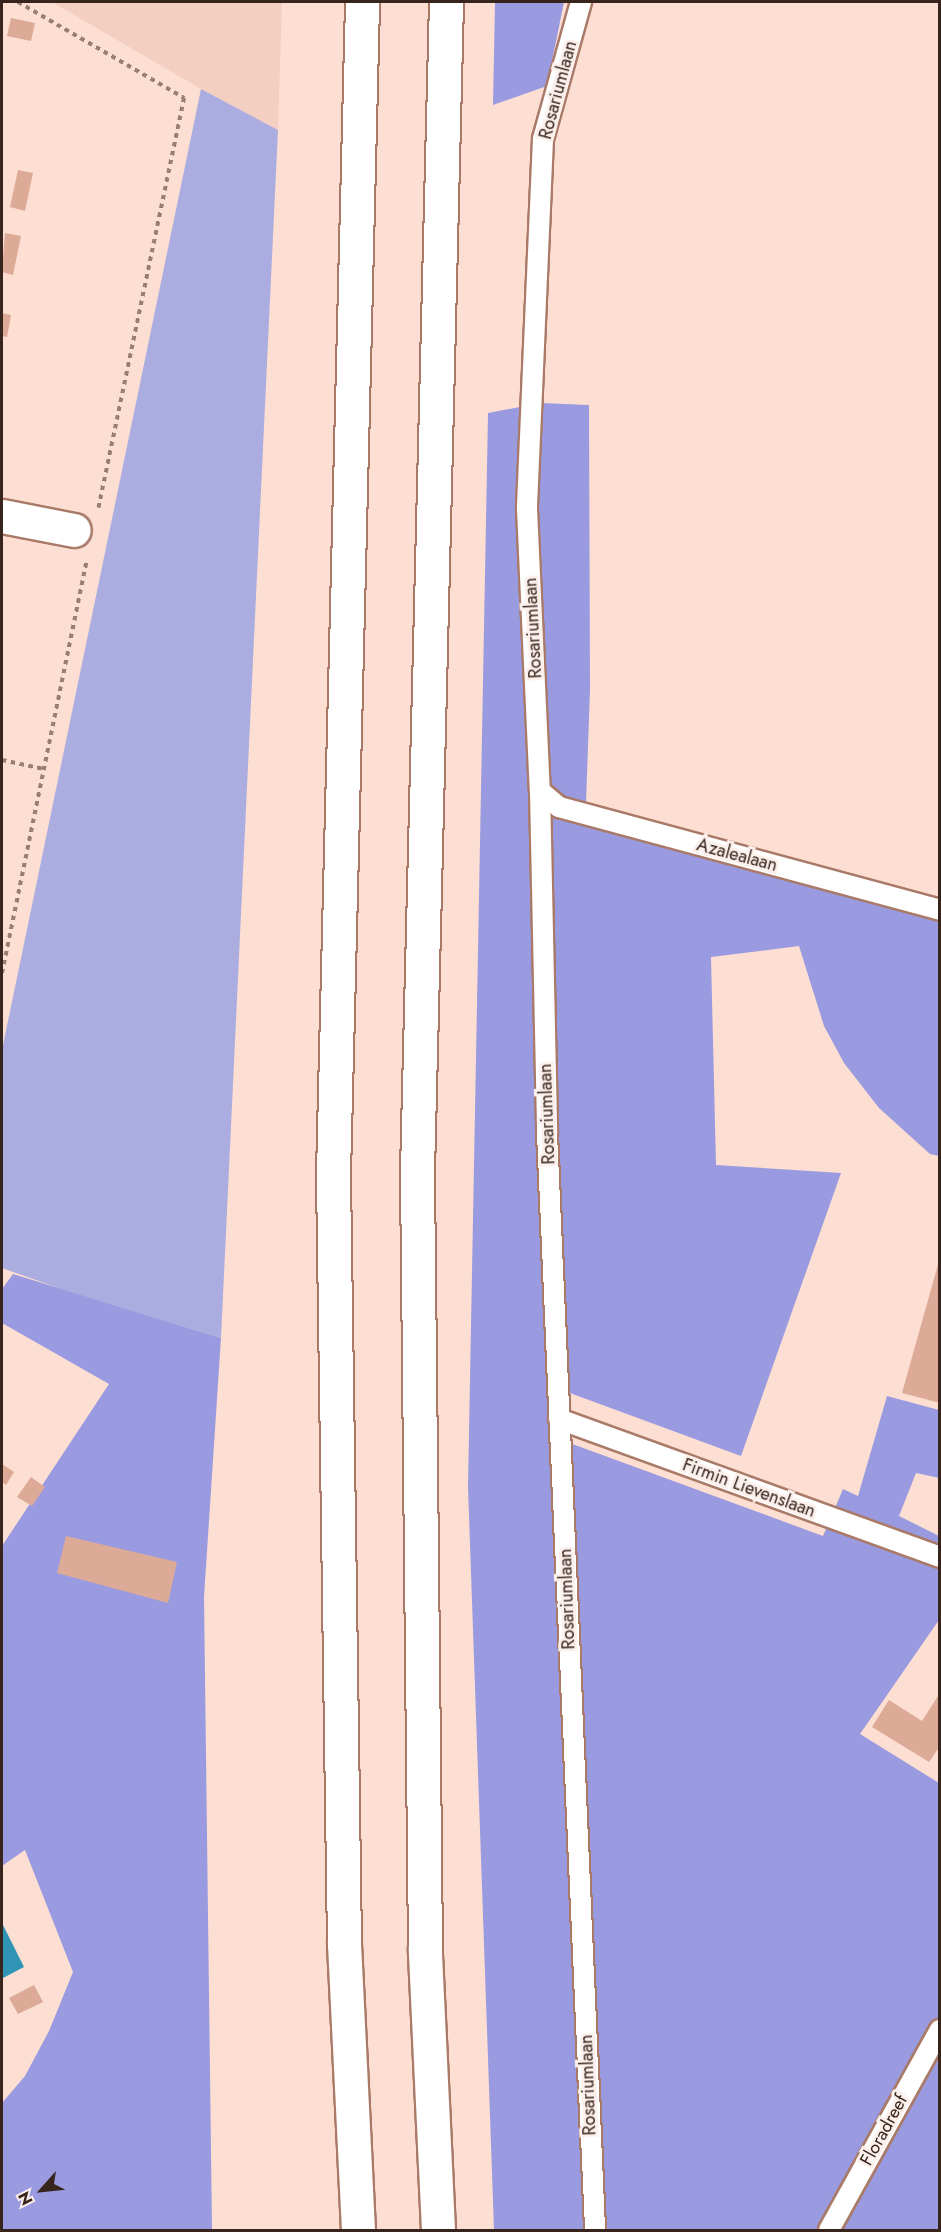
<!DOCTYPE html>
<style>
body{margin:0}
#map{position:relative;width:941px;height:2232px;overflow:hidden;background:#fdded2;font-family:Jost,sans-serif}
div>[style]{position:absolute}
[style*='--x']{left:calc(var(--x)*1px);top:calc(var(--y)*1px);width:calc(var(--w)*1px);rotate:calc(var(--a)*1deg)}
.built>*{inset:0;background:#f2cfc1}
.green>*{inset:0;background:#abade0}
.forest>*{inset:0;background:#999ae0}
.water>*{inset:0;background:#3095b4}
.building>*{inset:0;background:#dcaa97}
.path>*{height:4px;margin-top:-2px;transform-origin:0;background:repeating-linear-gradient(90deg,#977f75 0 4.5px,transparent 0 9px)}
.roads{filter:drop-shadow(2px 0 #a97a68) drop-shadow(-2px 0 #a97a68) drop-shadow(0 2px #a97a68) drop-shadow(0 -2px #a97a68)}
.service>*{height:20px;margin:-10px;padding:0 10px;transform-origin:10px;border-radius:10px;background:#fff}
.minor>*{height:33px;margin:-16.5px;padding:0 16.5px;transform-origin:16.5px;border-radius:16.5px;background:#fff}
.motorway>*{height:33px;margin:-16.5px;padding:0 16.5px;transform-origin:16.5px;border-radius:16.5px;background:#fff}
span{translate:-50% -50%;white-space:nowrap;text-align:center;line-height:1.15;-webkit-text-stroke:6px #fbf0ec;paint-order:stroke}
.street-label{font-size:18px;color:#37241d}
.frame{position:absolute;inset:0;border:3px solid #37241d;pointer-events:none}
.north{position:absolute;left:12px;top:2160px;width:60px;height:60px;-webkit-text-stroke:4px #fbf0ec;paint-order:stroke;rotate:243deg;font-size:16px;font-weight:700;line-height:24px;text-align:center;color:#37241d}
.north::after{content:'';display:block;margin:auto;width:21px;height:27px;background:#37241d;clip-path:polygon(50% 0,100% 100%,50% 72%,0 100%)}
</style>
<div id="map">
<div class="built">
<i style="clip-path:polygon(52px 2px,282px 2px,278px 130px,201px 89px)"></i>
</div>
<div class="green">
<i style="clip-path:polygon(201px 89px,278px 130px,221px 1338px,64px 1290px,2px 1268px,2px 1050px)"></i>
</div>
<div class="forest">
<i style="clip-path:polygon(495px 2px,564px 2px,547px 86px,493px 105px)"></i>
<i style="clip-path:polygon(541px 403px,589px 405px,590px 689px,586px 804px,650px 836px,939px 922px,939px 1156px,930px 1154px,879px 1108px,844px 1063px,824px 1026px,799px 946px,711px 957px,716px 1165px,841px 1173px,741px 1456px,559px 1389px,556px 1438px,823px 1536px,843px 1489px,858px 1496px,887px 1396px,939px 1410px,939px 1478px,916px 1473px,899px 1516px,939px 1536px,939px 1620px,860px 1734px,939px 1783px,939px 2230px,494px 2230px,468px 1487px,488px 413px)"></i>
<i style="clip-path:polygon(13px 1274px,221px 1338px,204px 1597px,212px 2230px,2px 2230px,2px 2103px,25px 2076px,49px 2031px,73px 1972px,25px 1850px,2px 1866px,2px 1546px,109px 1384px,2px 1323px,2px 1289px)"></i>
</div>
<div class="water">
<i style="clip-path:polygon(2px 1923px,24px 1967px,3px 1978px,2px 1976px)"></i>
</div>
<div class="building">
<i style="clip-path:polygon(11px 18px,35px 23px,31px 41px,7px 36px)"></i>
<i style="clip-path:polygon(18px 170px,33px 173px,25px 211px,10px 207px)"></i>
<i style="clip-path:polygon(5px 233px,21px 236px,13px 275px,2px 272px)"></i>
<i style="clip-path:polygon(2px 313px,11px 315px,7px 337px,2px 336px)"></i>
<i style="clip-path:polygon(939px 1261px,940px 1261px,940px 1403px,902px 1393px)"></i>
<i style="clip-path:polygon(2px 1464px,14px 1472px,6px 1485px,2px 1482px)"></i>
<i style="clip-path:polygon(31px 1477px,45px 1487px,32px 1506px,17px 1497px)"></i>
<i style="clip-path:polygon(66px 1536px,177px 1562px,168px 1603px,57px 1573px)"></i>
<i style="clip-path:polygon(940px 1693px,940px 1746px,929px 1762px,872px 1727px,889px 1700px,922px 1721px)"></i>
<i style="clip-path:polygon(34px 1985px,43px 2002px,18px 2014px,9px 1998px)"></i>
</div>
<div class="path">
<i style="--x:18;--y:2;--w:192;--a:30"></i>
<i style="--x:184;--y:98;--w:420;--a:101.8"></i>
<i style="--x:2;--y:760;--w:43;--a:12.1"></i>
<i style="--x:2;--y:973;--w:422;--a:-78.4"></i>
</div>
<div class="roads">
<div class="service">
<i style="--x:581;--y:2;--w:142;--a:105.5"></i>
<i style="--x:543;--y:139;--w:370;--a:92.5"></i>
<i style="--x:527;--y:509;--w:282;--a:87.4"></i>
<i style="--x:540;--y:791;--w:342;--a:88.8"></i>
<i style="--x:547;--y:1133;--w:1098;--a:87.49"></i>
<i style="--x:540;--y:791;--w:25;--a:40"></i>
<i style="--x:559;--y:807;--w:395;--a:15.1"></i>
<i style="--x:559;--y:1419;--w:405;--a:19.9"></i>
<i style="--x:829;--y:2230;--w:229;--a:-61"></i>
</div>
<div class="minor">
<i style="--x:2;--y:516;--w:73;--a:11"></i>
</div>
<div class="motorway">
<i style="--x:358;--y:2230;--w:286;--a:-92.8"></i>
<i style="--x:344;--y:1944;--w:771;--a:-90.82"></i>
<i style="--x:333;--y:1173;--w:1171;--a:-88.58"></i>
<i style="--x:438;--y:2230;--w:280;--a:-92.7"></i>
<i style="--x:425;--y:1950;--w:779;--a:-90.59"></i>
<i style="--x:417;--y:1171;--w:1169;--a:-88.58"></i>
</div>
</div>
<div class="street-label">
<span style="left:558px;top:90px;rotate:-75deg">Rosariumlaan</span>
<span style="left:533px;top:628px;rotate:-93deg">Rosariumlaan</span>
<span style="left:737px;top:855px;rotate:15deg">Azalealaan</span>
<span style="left:547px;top:1114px;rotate:-92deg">Rosariumlaan</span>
<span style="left:749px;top:1488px;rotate:20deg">Firmin Lievenslaan</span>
<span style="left:567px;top:1599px;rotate:-92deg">Rosariumlaan</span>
<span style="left:588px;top:2085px;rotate:-92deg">Rosariumlaan</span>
<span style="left:884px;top:2130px;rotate:-61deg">Floradreef</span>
</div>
<div class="frame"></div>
<div class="north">N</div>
</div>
